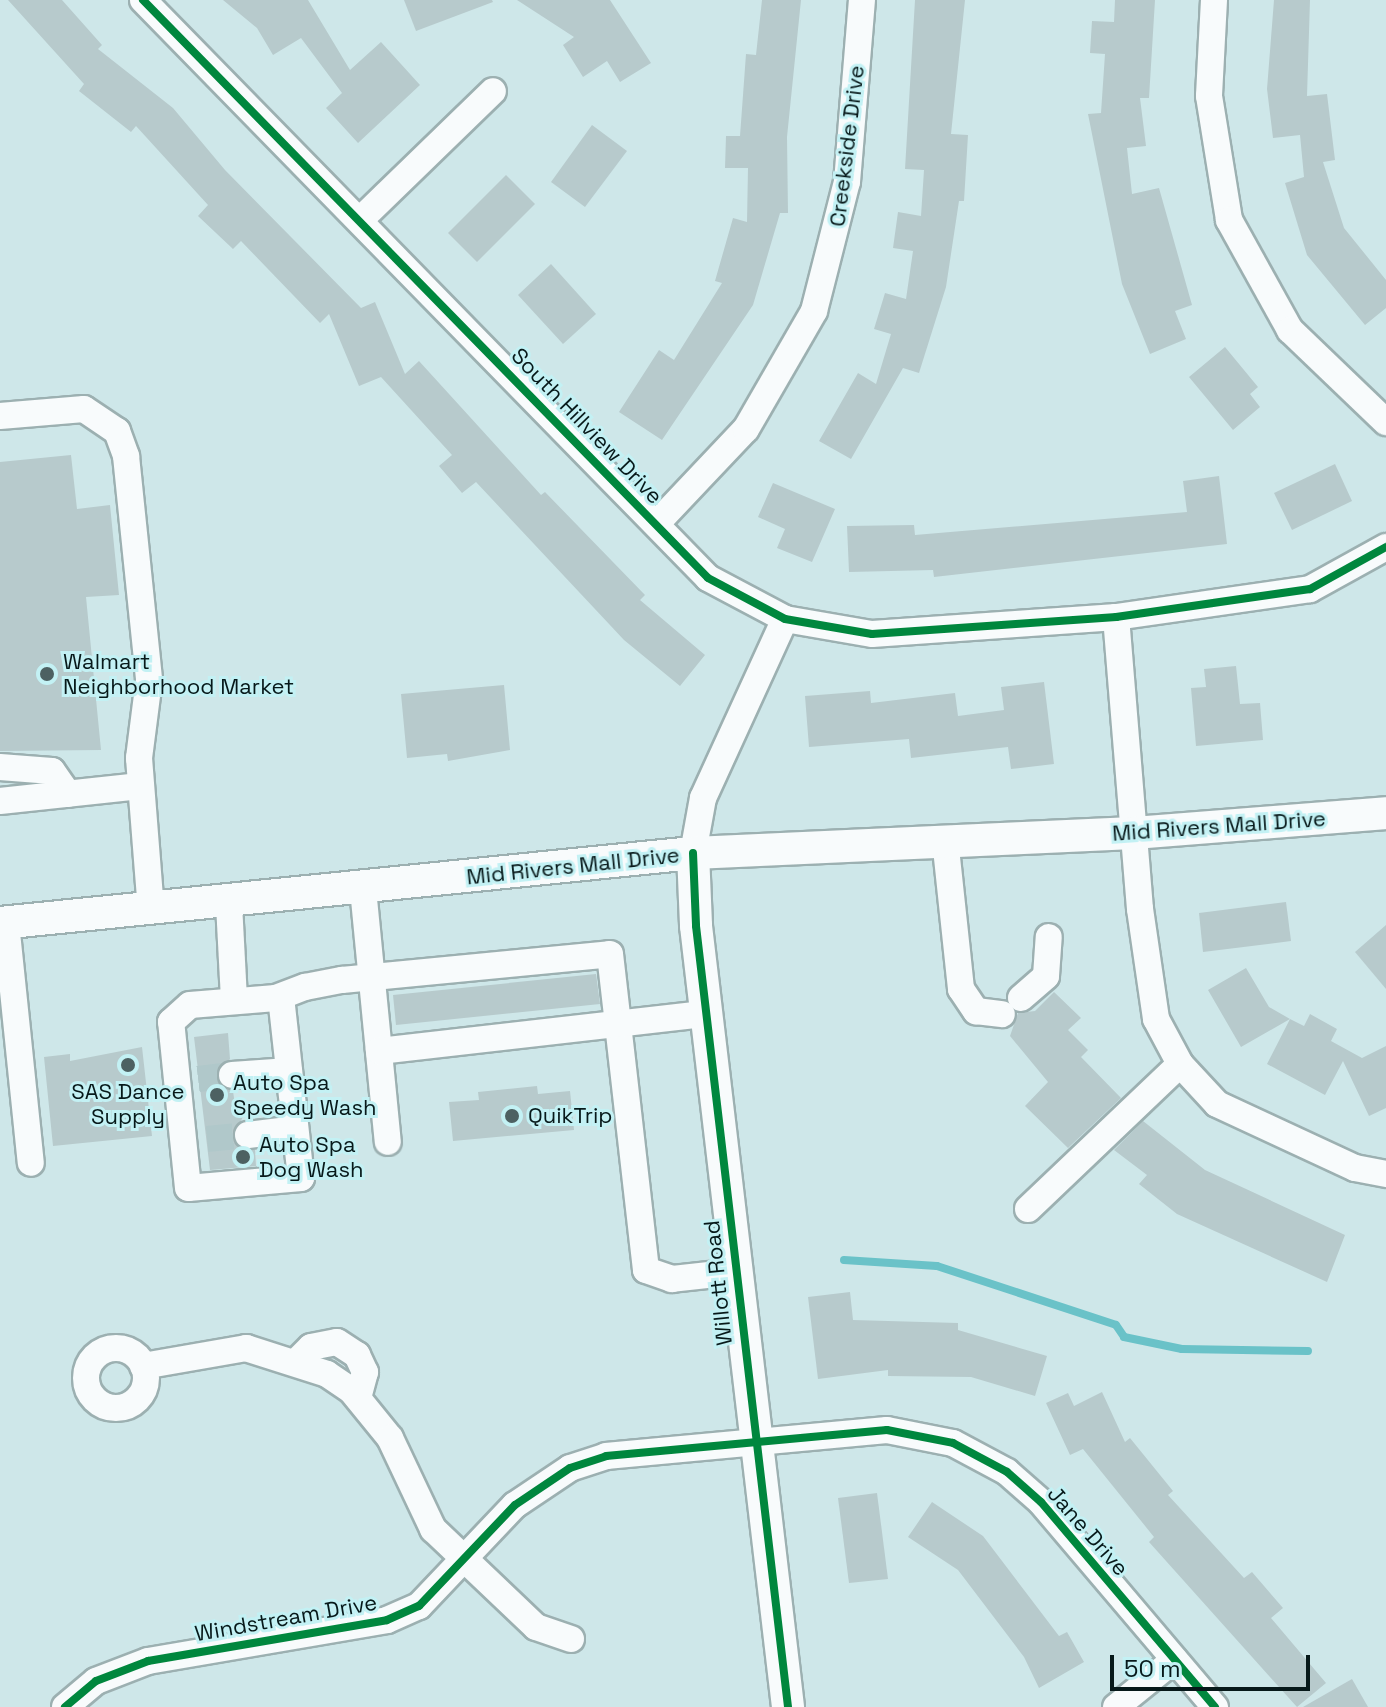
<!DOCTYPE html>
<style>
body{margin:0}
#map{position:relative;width:1386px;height:1707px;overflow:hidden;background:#cee7e9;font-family:"Space Grotesk",sans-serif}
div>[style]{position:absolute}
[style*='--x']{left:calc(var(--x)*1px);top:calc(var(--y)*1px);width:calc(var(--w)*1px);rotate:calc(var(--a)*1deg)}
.stream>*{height:8px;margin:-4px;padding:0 4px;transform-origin:4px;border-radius:4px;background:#6ac2c8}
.building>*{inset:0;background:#b7cacc}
.minor-tunnel>*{height:26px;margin-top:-13px;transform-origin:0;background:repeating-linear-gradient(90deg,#b0c8ca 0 26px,transparent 0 39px)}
.roads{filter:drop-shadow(2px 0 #9cb0b1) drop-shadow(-2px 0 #9cb0b1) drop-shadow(0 2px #9cb0b1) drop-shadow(0 -2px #9cb0b1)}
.minor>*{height:26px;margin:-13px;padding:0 13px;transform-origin:13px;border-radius:13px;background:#f8fbfc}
.minor>.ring{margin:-13px;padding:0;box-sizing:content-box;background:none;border:26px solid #f8fbfc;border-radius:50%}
.major>*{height:32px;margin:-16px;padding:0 16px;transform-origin:16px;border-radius:16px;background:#f8fbfc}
.cycleway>*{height:8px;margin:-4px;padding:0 4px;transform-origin:4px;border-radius:4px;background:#00873e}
.dots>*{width:22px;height:22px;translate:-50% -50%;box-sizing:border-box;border:4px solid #c3f1f4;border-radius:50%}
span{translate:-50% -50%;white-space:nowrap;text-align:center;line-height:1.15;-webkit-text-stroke:6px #c3f1f4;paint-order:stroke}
.street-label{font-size:22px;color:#07191a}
.poi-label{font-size:22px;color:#07191a}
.left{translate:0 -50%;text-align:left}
.scale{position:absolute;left:1110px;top:1655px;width:200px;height:36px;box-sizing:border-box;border:4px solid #07191a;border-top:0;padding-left:10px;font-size:24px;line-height:28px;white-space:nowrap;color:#07191a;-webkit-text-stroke:6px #c3f1f4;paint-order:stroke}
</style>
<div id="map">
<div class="stream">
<i style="--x:844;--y:1260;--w:93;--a:3.7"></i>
<i style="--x:937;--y:1266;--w:188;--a:18.2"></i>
<i style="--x:1116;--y:1325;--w:14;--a:56"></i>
<i style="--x:1124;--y:1337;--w:59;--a:11.7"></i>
<i style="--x:1182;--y:1349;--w:126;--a:0.9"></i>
</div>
<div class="building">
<i style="clip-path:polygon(8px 0,62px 0,102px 45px,98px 49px,173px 108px,225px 170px,361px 308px,375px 302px,405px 374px,419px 361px,541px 495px,545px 492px,645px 595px,640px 600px,705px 655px,680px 686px,624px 640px,476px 482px,462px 493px,439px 466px,452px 455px,381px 377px,359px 386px,329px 314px,320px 323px,241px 241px,233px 249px,198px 216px,208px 205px,136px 126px,131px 132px,79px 91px,84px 84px)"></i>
<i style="clip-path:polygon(223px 0,308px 0,350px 70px,381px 42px,420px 85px,358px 143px,326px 108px,342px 93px,301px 38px,273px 55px,257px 28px)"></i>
<i style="clip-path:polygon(404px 0,492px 0,493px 2px,416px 31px)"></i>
<i style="clip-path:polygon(517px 0,610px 0,651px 63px,620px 82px,607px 61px,583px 77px,563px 45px,574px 37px)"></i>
<i style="clip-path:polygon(762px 0,801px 0,787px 137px,788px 213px,780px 213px,753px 305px,662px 440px,619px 412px,659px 350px,674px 360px,722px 283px,715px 281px,733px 218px,747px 222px,748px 168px,725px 168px,726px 136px,740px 136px,746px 54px,756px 55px)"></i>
<i style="clip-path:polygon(915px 0,965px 0,951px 134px,968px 135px,964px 201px,959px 201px,946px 287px,919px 373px,903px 368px,851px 459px,819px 441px,858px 373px,876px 384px,891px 334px,874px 329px,885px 293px,906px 299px,913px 251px,893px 248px,898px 212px,921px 216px,924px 170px,905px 169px)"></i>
<i style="clip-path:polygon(1115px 0,1155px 0,1149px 98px,1140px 98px,1146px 146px,1127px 148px,1132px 194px,1159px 188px,1192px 305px,1175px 311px,1186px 339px,1150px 354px,1122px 284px,1088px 114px,1101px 113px,1105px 54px,1090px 53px,1092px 21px,1114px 22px)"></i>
<i style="clip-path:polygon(1274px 0,1310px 0,1307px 96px,1327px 94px,1335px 160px,1323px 162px,1344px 228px,1386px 280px,1386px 308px,1365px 325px,1307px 255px,1285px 183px,1304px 177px,1300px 135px,1273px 138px,1267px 89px)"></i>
<i style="clip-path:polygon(592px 125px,627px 151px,585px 207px,551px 182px)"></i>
<i style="clip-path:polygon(506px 175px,535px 204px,477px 262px,448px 233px)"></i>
<i style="clip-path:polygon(551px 264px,596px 314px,563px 344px,518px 295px)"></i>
<i style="clip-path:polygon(1225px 347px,1258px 387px,1250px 394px,1260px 407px,1233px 430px,1189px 377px)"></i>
<i style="clip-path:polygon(71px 455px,77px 509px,110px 505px,119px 595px,86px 597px,101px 750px,0 751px,0 462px)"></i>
<i style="clip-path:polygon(1335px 464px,1352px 501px,1292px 530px,1274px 493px)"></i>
<i style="clip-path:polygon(1219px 476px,1227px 544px,934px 577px,933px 570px,849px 572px,847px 526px,914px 525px,915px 535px,1187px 512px,1183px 481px)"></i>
<i style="clip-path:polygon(773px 483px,835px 509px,812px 562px,777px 548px,785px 529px,758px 517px)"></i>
<i style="clip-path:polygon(1236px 666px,1240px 704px,1260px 703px,1263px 740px,1196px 746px,1191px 688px,1206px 687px,1204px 669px)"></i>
<i style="clip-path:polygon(1044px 682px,1054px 764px,1011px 769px,1008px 747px,911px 758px,909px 739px,809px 747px,805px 696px,870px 691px,871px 703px,955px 693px,958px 716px,1004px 710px,1001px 687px)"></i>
<i style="clip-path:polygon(504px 685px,510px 750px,448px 761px,447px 754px,407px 758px,401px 694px)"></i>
<i style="clip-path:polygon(1286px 902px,1291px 941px,1203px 952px,1199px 913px)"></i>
<i style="clip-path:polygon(1386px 925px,1386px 989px,1355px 952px)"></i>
<i style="clip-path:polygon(1246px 968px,1269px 1007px,1290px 1019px,1241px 1047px,1208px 990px)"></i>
<i style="clip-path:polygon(596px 974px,600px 1004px,396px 1025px,393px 995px)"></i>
<i style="clip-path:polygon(1054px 992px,1081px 1018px,1068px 1030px,1088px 1050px,1081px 1057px,1121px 1098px,1068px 1148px,1025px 1106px,1048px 1082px,1010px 1036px,1018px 1013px,1035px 1011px)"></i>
<i style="clip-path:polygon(1310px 1014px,1337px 1029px,1331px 1041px,1362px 1058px,1386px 1046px,1386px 1108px,1369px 1116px,1343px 1061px,1325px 1095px,1267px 1064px,1290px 1019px,1304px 1026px)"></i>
<i style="clip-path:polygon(228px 1033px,230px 1059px,216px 1077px,233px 1091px,236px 1112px,246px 1111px,232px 1138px,241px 1149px,255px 1150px,256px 1166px,210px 1170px,194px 1037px)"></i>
<i style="clip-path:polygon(142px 1047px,152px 1136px,53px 1146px,44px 1057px,70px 1054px,70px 1061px)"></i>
<i style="clip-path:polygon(537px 1086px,538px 1094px,570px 1091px,574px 1130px,453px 1141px,449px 1102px,479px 1100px,478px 1092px)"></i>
<i style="clip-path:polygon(1143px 1121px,1205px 1170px,1345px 1235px,1327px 1282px,1177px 1214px,1139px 1184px,1147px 1175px,1114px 1150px)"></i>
<i style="clip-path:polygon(850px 1292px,853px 1320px,958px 1323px,958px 1330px,1047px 1356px,1035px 1396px,971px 1377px,888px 1376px,888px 1370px,818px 1379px,808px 1297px)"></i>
<i style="clip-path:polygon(1102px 1392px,1125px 1442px,1130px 1438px,1173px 1491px,1168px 1495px,1244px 1578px,1252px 1572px,1283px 1608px,1271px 1618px,1326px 1683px,1297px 1707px,1149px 1542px,1154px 1537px,1083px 1449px,1070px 1455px,1046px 1403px,1068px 1393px,1074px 1406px)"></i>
<i style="clip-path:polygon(877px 1493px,888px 1579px,849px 1583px,838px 1498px)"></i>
<i style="clip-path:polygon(932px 1502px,983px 1536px,1059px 1636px,1067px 1632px,1084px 1662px,1039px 1688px,1024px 1657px,958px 1570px,908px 1537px)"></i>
<i style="clip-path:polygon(1352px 1679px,1368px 1707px,1303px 1707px)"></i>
</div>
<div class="minor-tunnel">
<i style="--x:198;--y:1079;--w:34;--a:-7"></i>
<i style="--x:207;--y:1139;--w:41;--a:-5.6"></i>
</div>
<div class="roads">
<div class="minor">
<i style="--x:143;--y:0;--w:808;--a:45.65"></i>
<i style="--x:708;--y:578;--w:87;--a:28"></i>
<i style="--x:785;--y:619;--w:88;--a:9.8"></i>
<i style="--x:872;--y:634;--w:245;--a:-4"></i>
<i style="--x:1116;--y:617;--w:196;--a:-8.2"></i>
<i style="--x:1310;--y:589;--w:87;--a:-28.9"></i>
<i style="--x:1214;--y:0;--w:96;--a:93"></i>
<i style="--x:1209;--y:96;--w:126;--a:80.8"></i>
<i style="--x:1229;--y:220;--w:126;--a:61"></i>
<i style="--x:1290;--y:330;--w:133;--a:43.8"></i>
<i style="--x:360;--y:220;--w:185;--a:-44.1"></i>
<i style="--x:0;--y:416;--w:84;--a:-4.8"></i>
<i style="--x:84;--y:409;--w:40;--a:34"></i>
<i style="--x:117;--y:431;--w:27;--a:70"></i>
<i style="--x:126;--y:456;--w:225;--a:84.1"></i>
<i style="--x:149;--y:680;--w:79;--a:97.3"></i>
<i style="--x:139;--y:758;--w:153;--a:85.5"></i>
<i style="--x:657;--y:523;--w:129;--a:-46.6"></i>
<i style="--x:746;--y:429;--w:136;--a:-60"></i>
<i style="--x:814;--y:311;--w:133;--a:-75.7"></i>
<i style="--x:847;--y:182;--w:183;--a:-85.3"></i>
<i style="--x:1116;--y:617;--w:293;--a:85.3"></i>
<i style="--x:1140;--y:909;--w:111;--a:81.7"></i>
<i style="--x:1156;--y:1019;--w:51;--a:61.9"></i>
<i style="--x:1180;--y:1064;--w:54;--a:47.2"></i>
<i style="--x:1217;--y:1104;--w:152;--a:24.9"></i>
<i style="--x:1355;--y:1168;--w:32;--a:11"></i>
<i style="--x:0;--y:767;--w:52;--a:4.4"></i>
<i style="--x:52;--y:771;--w:28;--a:55"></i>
<i style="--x:0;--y:801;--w:141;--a:-6.1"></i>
<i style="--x:945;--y:839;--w:151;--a:83.9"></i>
<i style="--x:961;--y:989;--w:27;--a:56"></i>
<i style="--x:976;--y:1011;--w:26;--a:7"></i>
<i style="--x:693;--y:853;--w:56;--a:-79.7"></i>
<i style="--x:703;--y:798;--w:197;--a:-65.4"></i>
<i style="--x:363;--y:889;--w:254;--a:84.4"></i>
<i style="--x:229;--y:904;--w:97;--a:87"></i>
<i style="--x:0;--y:920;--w:7;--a:27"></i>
<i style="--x:6;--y:923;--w:241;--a:84.1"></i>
<i style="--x:281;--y:997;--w:182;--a:83.7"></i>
<i style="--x:301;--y:1178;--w:113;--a:174.9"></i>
<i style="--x:188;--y:1188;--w:167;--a:-95.8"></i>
<i style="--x:171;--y:1022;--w:25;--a:-42"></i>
<i style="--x:190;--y:1005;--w:86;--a:-4.7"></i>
<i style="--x:276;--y:998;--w:31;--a:-21"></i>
<i style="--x:305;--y:987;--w:38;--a:-11"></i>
<i style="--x:342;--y:980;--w:269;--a:-5.5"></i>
<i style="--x:610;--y:954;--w:318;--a:83.5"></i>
<i style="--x:646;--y:1270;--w:28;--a:19"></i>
<i style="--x:672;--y:1279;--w:63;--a:-6.3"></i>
<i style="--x:1021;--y:998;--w:33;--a:-41"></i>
<i style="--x:1046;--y:976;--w:39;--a:-86"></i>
<i style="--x:379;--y:1051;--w:329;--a:-6.5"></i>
<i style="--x:232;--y:1075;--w:57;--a:-4"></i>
<i style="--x:248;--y:1135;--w:47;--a:-7.3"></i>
<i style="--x:1028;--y:1209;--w:210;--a:-43.6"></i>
<i class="ring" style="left:86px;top:1348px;width:34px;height:34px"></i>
<i style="--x:298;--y:1360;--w:18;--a:-45"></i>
<i style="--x:311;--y:1347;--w:26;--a:-11"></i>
<i style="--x:337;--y:1342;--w:24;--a:33"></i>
<i style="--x:357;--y:1355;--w:19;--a:65"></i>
<i style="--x:365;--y:1372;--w:27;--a:105"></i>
<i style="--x:143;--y:1366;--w:105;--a:-9.9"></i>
<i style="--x:246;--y:1348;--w:85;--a:17.8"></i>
<i style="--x:327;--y:1374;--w:29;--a:34"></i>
<i style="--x:351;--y:1390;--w:62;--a:50.9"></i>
<i style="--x:390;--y:1438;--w:101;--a:64.7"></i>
<i style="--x:433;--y:1529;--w:142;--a:43.6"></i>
<i style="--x:536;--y:1627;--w:37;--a:19"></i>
<i style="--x:65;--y:1707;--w:40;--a:-40"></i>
<i style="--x:96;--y:1681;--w:56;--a:-21"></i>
<i style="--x:148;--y:1661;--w:242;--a:-9.7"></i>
<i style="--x:387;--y:1620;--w:35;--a:-24"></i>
<i style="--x:419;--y:1606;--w:139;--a:-46.5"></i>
<i style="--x:515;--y:1505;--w:66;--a:-33.9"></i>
<i style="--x:570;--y:1468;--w:38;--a:-18"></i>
<i style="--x:606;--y:1456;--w:282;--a:-5.3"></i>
<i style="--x:887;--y:1430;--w:67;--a:11.1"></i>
<i style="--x:953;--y:1443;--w:61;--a:28.2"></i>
<i style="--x:1007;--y:1472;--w:45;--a:41.4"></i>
<i style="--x:1041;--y:1502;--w:269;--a:49.7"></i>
<i style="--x:1116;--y:1707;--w:75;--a:-39"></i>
</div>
<div class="major">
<i style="--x:693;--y:853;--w:73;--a:87.6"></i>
<i style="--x:696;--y:926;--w:786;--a:83.28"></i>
<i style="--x:0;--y:923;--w:697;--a:-5.77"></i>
<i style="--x:693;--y:853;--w:441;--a:-2.6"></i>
<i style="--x:1134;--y:833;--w:253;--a:-4.5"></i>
</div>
</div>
<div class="cycleway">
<i style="--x:143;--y:0;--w:808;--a:45.65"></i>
<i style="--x:708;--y:578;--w:87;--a:28"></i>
<i style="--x:785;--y:619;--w:88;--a:9.8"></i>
<i style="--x:872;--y:634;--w:245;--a:-4"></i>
<i style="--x:1116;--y:617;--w:196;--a:-8.2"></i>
<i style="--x:1310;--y:589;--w:87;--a:-28.9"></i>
<i style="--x:693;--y:853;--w:73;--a:87.6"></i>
<i style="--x:696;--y:926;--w:786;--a:83.28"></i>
<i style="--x:65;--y:1707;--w:40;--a:-40"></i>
<i style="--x:96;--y:1681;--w:56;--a:-21"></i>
<i style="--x:148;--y:1661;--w:242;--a:-9.7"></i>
<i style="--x:387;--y:1620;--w:35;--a:-24"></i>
<i style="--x:419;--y:1606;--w:139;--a:-46.5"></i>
<i style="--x:515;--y:1505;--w:66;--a:-33.9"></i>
<i style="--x:570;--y:1468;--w:38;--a:-18"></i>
<i style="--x:606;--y:1456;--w:282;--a:-5.3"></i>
<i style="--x:887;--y:1430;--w:67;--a:11.1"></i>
<i style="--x:953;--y:1443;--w:61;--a:28.2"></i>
<i style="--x:1007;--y:1472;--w:45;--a:41.4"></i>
<i style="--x:1041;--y:1502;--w:269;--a:49.7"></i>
</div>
<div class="dots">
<i style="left:47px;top:674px;background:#4d6162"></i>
<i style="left:128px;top:1065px;background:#4d6162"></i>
<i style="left:217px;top:1095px;background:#4d6162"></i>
<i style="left:512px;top:1116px;background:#4d6162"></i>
<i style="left:243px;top:1157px;background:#4d6162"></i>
</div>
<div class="street-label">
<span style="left:847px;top:146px;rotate:-83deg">Creekside Drive</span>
<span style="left:587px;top:426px;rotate:46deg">South Hillview Drive</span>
<span style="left:1219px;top:826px;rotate:-4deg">Mid Rivers Mall Drive</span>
<span style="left:573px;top:866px;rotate:-6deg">Mid Rivers Mall Drive</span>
<span style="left:718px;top:1283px;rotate:-96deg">Willott Road</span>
<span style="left:1088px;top:1531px;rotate:49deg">Jane Drive</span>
<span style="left:286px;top:1618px;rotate:-10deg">Windstream Drive</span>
</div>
<div class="poi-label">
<span class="left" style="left:63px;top:674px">Walmart<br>Neighborhood Market</span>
<span class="left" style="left:233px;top:1095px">Auto Spa<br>Speedy Wash</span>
<span style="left:128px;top:1104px">SAS Dance<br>Supply</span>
<span class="left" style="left:528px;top:1116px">QuikTrip</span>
<span class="left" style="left:259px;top:1157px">Auto Spa<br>Dog Wash</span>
</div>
<div class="scale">50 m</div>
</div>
